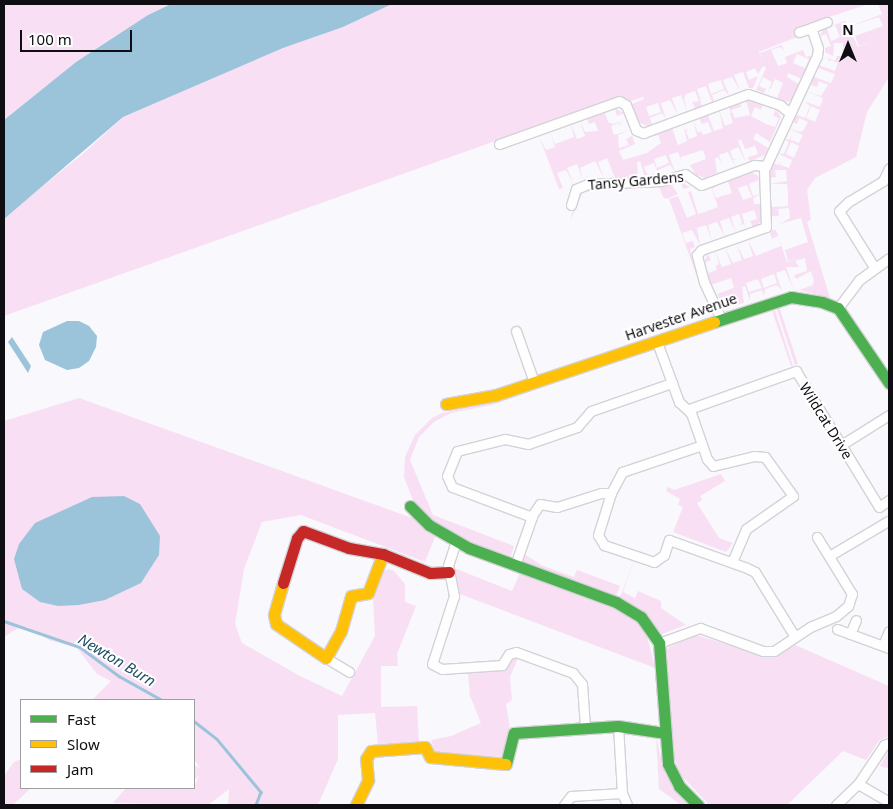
<!DOCTYPE html>
<style>
body{margin:0}
#map{position:relative;width:893px;height:809px;overflow:hidden;background:#f8f8fd;font-family:"Noto Sans",sans-serif}
div>[style]{position:absolute}
[style*='--x']{left:calc(var(--x)*1px);top:calc(var(--y)*1px);width:calc(var(--w)*1px);rotate:calc(var(--a)*1deg)}
.green>*{inset:0;background:#f9dff3}
.water>*{inset:0;background:#9bc4db}
.stream>*{height:2.5px;margin:-1.25px;padding:0 1.25px;transform-origin:1.25px;border-radius:1.25px;background:#9bc4db}
.roads{filter:drop-shadow(1px 0 #d3d3d7) drop-shadow(-1px 0 #d3d3d7) drop-shadow(0 1px #d3d3d7) drop-shadow(0 -1px #d3d3d7)}
.street>*{height:9px;margin:-4.5px;padding:0 4.5px;transform-origin:4.5px;border-radius:4.5px;background:#fefeff}
.fast>*{height:11px;margin:-5.5px;padding:0 5.5px;transform-origin:5.5px;border-radius:5.5px;background:#4caf50}
.slow>*{height:11px;margin:-5.5px;padding:0 5.5px;transform-origin:5.5px;border-radius:5.5px;background:#ffc107}
.jam>*{height:11px;margin:-5.5px;padding:0 5.5px;transform-origin:5.5px;border-radius:5.5px;background:#c62828}
span{translate:-50% -50%;white-space:nowrap;text-align:center;line-height:1.15;-webkit-text-stroke:4px #fff;paint-order:stroke}
.street-label{font-size:14px;color:#0e0e13}
.water-label{font-size:15px;color:#1f4f65;font-style:italic}
.frame{position:absolute;inset:0;border:5px solid #0e0e13;pointer-events:none}
.legend{position:absolute;left:20px;top:699px;width:175px;height:90px;box-sizing:border-box;background:#fff;border:1px solid #9f9fa1;margin:0;padding:6px 9px;list-style:none;font-size:15px;color:#0e0e13}
.legend li{display:flex;align-items:center;gap:10px;height:25px}
.legend b{width:25px;border:1px solid #9f9fa1}
.north{position:absolute;left:823px;top:20px;width:50px;height:50px;-webkit-text-stroke:4px #fff;paint-order:stroke;rotate:0deg;font-size:14px;font-weight:700;line-height:20px;text-align:center;color:#0e0e13}
.north::after{content:'';display:block;margin:auto;width:18px;height:22px;background:#0e0e13;clip-path:polygon(50% 0,100% 100%,50% 72%,0 100%)}
.scale{position:absolute;left:20px;top:30px;width:112px;height:22px;box-sizing:border-box;border:2px solid #0e0e13;border-top:0;padding-left:6px;font-size:15px;line-height:18px;white-space:nowrap;color:#0e0e13;-webkit-text-stroke:4px #fff;paint-order:stroke}
</style>
<div id="map">
<div class="green">
<i style="clip-path:polygon(4px 4px,171px 4px,148px 15px,76px 62px,4px 120px)"></i>
<i style="clip-path:polygon(evenodd,392px 4px,869px 4px,795px 28px,797px 37px,759px 52px,762px 61px,760px 53px,782px 45px,784px 51px,780px 47px,771px 50px,778px 66px,787px 63px,785px 57px,803px 50px,806px 57px,814px 55px,804px 80px,788px 73px,787px 77px,802px 86px,794px 99px,787px 102px,777px 98px,783px 83px,775px 79px,771px 88px,774px 89px,770px 88px,767px 94px,772px 82px,763px 77px,759px 86px,766px 89px,764px 93px,756px 90px,766px 68px,763px 66px,758px 74px,755px 68px,746px 72px,749px 80px,758px 76px,753px 88px,749px 88px,743px 72px,734px 75px,740px 91px,732px 77px,723px 80px,729px 95px,724px 90px,712px 95px,714px 101px,712px 102px,706px 86px,697px 89px,700px 98px,703px 97px,700px 99px,702px 106px,695px 108px,692px 102px,699px 101px,695px 91px,686px 94px,684px 98px,687px 111px,681px 95px,672px 98px,678px 115px,670px 100px,661px 103px,666px 119px,662px 113px,650px 118px,652px 124px,647px 126px,638px 122px,632px 104px,644px 99px,643px 97px,628px 102px,619px 97px,4px 316px,4px 217px,84px 153px,123px 117px,283px 48px,343px 27px,392px 4px,797px 54px,809px 59px,805px 68px,793px 63px,797px 54px,392px 4px,721px 80px,724px 89px,711px 94px,708px 84px,721px 80px,392px 4px,658px 103px,661px 112px,649px 116px,646px 107px,658px 103px)"></i>
<i style="clip-path:polygon(evenodd,878px 4px,889px 4px,889px 77px,867px 112px,856px 157px,815px 178px,807px 190px,811px 220px,807px 222px,830px 298px,799px 290px,813px 285px,814px 280px,811px 271px,796px 279px,794px 275px,807px 271px,805px 258px,795px 261px,799px 267px,786px 267px,794px 290px,785px 270px,776px 273px,782px 291px,777px 285px,765px 289px,764px 296px,762px 290px,750px 294px,750px 301px,745px 286px,742px 287px,744px 303px,725px 308px,717px 294px,734px 288px,731px 278px,711px 285px,703px 263px,708px 254px,711px 260px,705px 263px,708px 273px,717px 270px,716px 266px,719px 264px,715px 251px,722px 267px,731px 264px,725px 248px,733px 263px,742px 260px,739px 251px,736px 252px,739px 250px,737px 244px,744px 259px,753px 256px,748px 240px,756px 256px,781px 246px,778px 236px,772px 239px,770px 233px,773px 230px,776px 230px,787px 262px,800px 257px,788px 261px,785px 250px,808px 242px,801px 218px,779px 224px,790px 218px,789px 208px,778px 209px,779px 216px,772px 216px,771px 207px,788px 206px,788px 193px,787px 184px,770px 184px,787px 181px,786px 170px,775px 170px,776px 177px,769px 178px,770px 171px,773px 163px,779px 165px,781px 161px,780px 165px,789px 168px,792px 160px,777px 153px,784px 154px,789px 142px,783px 138px,790px 140px,791px 136px,791px 140px,799px 143px,803px 135px,787px 128px,800px 132px,804px 130px,808px 122px,799px 118px,797px 124px,790px 121px,797px 115px,805px 118px,810px 106px,804px 101px,820px 107px,823px 98px,808px 92px,821px 96px,828px 85px,819px 81px,817px 87px,811px 85px,814px 77px,831px 83px,835px 74px,818px 68px,819px 65px,835px 71px,838px 63px,830px 60px,828px 62px,829px 59px,823px 56px,835px 61px,837px 56px,843px 56px,843px 43px,834px 43px,833px 56px,825px 52px,825px 48px,831px 46px,826px 34px,820px 36px,823px 29px,845px 21px,858px 47px,875px 40px,859px 46px,855px 36px,883px 26px,879px 17px,851px 26px,882px 14px,878px 4px,835px 25px,840px 37px,831px 41px,827px 29px,835px 25px,878px 4px,811px 106px,820px 110px,815px 122px,806px 118px,811px 106px,878px 4px,791px 142px,799px 146px,794px 158px,786px 154px,791px 142px,878px 4px,774px 274px,777px 283px,764px 288px,761px 279px,774px 274px,878px 4px,758px 279px,762px 288px,749px 292px,746px 283px,758px 279px)"></i>
<i style="clip-path:polygon(evenodd,746px 100px,763px 104px,761px 110px,755px 107px,751px 116px,766px 124px,775px 127px,779px 118px,773px 116px,776px 109px,781px 117px,770px 142px,756px 133px,753px 139px,768px 148px,765px 155px,749px 161px,748px 157px,758px 154px,755px 146px,745px 149px,741px 139px,738px 141px,746px 162px,738px 147px,730px 151px,733px 159px,737px 159px,733px 160px,735px 166px,728px 152px,719px 155px,722px 164px,718px 157px,715px 158px,717px 173px,705px 178px,696px 175px,690px 165px,706px 159px,703px 150px,681px 157px,681px 160px,678px 152px,669px 155px,675px 172px,670px 165px,658px 170px,659px 176px,654px 163px,644px 167px,648px 176px,654px 173px,655px 176px,645px 177px,640px 161px,637px 162px,638px 177px,615px 178px,607px 158px,598px 162px,604px 178px,595px 161px,580px 168px,583px 180px,577px 164px,567px 168px,574px 184px,566px 170px,557px 173px,563px 188px,559px 189px,539px 136px,546px 150px,555px 147px,550px 132px,555px 144px,574px 137px,571px 124px,577px 139px,585px 136px,582px 127px,579px 128px,582px 126px,580px 120px,585px 132px,598px 131px,595px 122px,589px 124px,587px 118px,614px 108px,624px 113px,617px 116px,615px 109px,605px 113px,608px 122px,613px 124px,626px 120px,620px 122px,621px 126px,619px 123px,611px 126px,614px 135px,630px 130px,618px 135px,619px 148px,629px 145px,626px 139px,632px 136px,635px 144px,619px 151px,623px 160px,647px 153px,661px 143px,658px 135px,642px 139px,672px 128px,678px 145px,687px 141px,683px 124px,685px 130px,689px 129px,686px 131px,689px 139px,697px 136px,693px 120px,698px 133px,701px 131px,703px 135px,712px 132px,708px 122px,702px 124px,699px 118px,708px 115px,714px 131px,723px 128px,719px 110px,725px 126px,733px 123px,730px 114px,727px 115px,731px 113px,729px 107px,740px 103px,741px 107px,731px 110px,735px 118px,750px 115px,746px 100px,666px 155px,669px 163px,657px 168px,654px 159px,666px 155px)"></i>
<i style="clip-path:polygon(evenodd,751px 172px,758px 176px,759px 180px,749px 184px,753px 196px,760px 194px,753px 198px,754px 204px,760px 204px,762px 219px,757px 226px,753px 227px,750px 221px,757px 219px,754px 210px,742px 214px,746px 230px,744px 224px,740px 225px,742px 223px,739px 214px,731px 217px,736px 233px,729px 218px,720px 221px,725px 237px,717px 222px,708px 225px,712px 241px,706px 225px,697px 228px,700px 245px,692px 230px,682px 233px,686px 243px,693px 241px,695px 247px,690px 249px,708px 299px,701px 288px,669px 199px,678px 196px,687px 218px,696px 214px,688px 192px,691px 191px,698px 214px,705px 212px,718px 207px,711px 187px,723px 182px,712px 189px,716px 198px,732px 193px,728px 181px,751px 172px,747px 185px,752px 197px,743px 200px,738px 188px,747px 185px)"></i>
<i style="clip-path:polygon(677px 180px,690px 187px,683px 189px,681px 182px,672px 186px,678px 194px,667px 199px,663px 197px,659px 187px,583px 192px,570px 221px,577px 195px,582px 190px,662px 187px)"></i>
<i style="clip-path:polygon(779px 306px,798px 364px,795px 365px,776px 307px)"></i>
<i style="clip-path:polygon(774px 307px,793px 366px,791px 366px,771px 308px)"></i>
<i style="clip-path:polygon(649px 350px,492px 405px,451px 413px,434px 422px,419px 437px,410px 460px,433px 515px,514px 546px,511px 556px,476px 545px,433px 522px,414px 503px,404px 477px,405px 457px,415px 435px,432px 418px,442px 413px,496px 402px)"></i>
<i style="clip-path:polygon(79px 398px,415px 519px,436px 534px,425px 562px,301px 515px,262px 522px,244px 569px,235px 624px,242px 643px,298px 675px,342px 696px,375px 636px,373px 598px,379px 575px,388px 569px,394px 571px,405px 584px,405px 602px,416px 606px,397px 654px,398px 666px,381px 666px,381px 707px,417px 706px,419px 742px,378px 744px,375px 713px,338px 715px,338px 759px,318px 805px,228px 805px,229px 789px,208px 805px,113px 803px,126px 788px,194px 788px,199px 775px,194px 781px,194px 765px,200px 768px,194px 759px,194px 700px,92px 700px,111px 681px,97px 674px,77px 648px,49px 640px,27px 627px,18px 628px,4px 637px,4px 421px)"></i>
<i style="clip-path:polygon(721px 474px,725px 481px,700px 496px,702px 500px,697px 503px,719px 538px,733px 543px,726px 552px,673px 532px,683px 507px,678px 505px,680px 499px,666px 491px,668px 487px,674px 490px)"></i>
<i style="clip-path:polygon(524px 554px,543px 566px,574px 577px,577px 570px,620px 586px,616px 596px,529px 566px,522px 561px)"></i>
<i style="clip-path:polygon(634px 561px,623px 592px,635px 598px,638px 591px,661px 601px,661px 608px,686px 625px,662px 634px,640px 609px,620px 597px)"></i>
<i style="clip-path:polygon(454px 568px,512px 591px,520px 573px,621px 611px,640px 625px,647px 636px,655px 668px,460px 594px)"></i>
<i style="clip-path:polygon(696px 635px,766px 656px,795px 645px,889px 686px,889px 736px,879px 741px,866px 760px,843px 751px,787px 805px,709px 805px,680px 774px,673px 754px,667px 650px,669px 647px)"></i>
<i style="clip-path:polygon(518px 658px,510px 677px,512px 700px,506px 704px,510px 729px,502px 757px,435px 752px,431px 740px,451px 736px,481px 723px,470px 696px,468px 672px,503px 670px,513px 659px)"></i>
<i style="clip-path:polygon(656px 737px,665px 774px,689px 805px,681px 805px,659px 789px)"></i>
<i style="clip-path:polygon(889px 750px,889px 769px,880px 766px)"></i>
<i style="clip-path:polygon(21px 759px,21px 788px,31px 788px,13px 805px,4px 805px,4px 776px,14px 762px)"></i>
</div>
<div class="water">
<i style="clip-path:polygon(171px 4px,392px 4px,343px 27px,283px 48px,123px 117px,4px 219px,4px 120px,76px 62px,148px 15px)"></i>
<i style="clip-path:polygon(67px 321px,79px 321px,89px 326px,97px 336px,96px 347px,89px 361px,79px 368px,67px 370px,45px 360px,39px 345px,43px 332px)"></i>
<i style="clip-path:polygon(12px 337px,31px 366px,28px 373px,8px 342px)"></i>
<i style="clip-path:polygon(124px 496px,140px 504px,160px 536px,159px 555px,141px 583px,105px 600px,79px 605px,58px 606px,40px 602px,22px 589px,14px 559px,19px 544px,35px 523px,92px 497px)"></i>
</div>
<div class="stream">
<i style="--x:4;--y:621;--w:80;--a:18.9"></i>
<i style="--x:80;--y:647;--w:49;--a:36.6"></i>
<i style="--x:119;--y:676;--w:49;--a:29.2"></i>
<i style="--x:194;--y:721;--w:29;--a:38"></i>
<i style="--x:217;--y:739;--w:69;--a:50.3"></i>
<i style="--x:261;--y:792;--w:14;--a:111"></i>
</div>
<div class="roads">
<div class="street">
<i style="--x:799;--y:32;--w:13;--a:-18"></i>
<i style="--x:499;--y:144;--w:127;--a:-19.7"></i>
<i style="--x:619;--y:101;--w:8;--a:30"></i>
<i style="--x:626;--y:105;--w:27;--a:68"></i>
<i style="--x:636;--y:130;--w:8;--a:23"></i>
<i style="--x:643;--y:133;--w:112;--a:-20.4"></i>
<i style="--x:748;--y:94;--w:34;--a:19"></i>
<i style="--x:780;--y:105;--w:13;--a:39"></i>
<i style="--x:571;--y:205;--w:17;--a:-73"></i>
<i style="--x:576;--y:189;--w:13;--a:-23"></i>
<i style="--x:588;--y:184;--w:73;--a:-2.4"></i>
<i style="--x:661;--y:181;--w:25;--a:-16"></i>
<i style="--x:685;--y:174;--w:19;--a:35"></i>
<i style="--x:701;--y:185;--w:57;--a:-20.7"></i>
<i style="--x:754;--y:165;--w:12;--a:5"></i>
<i style="--x:874;--y:267;--w:66;--a:-122"></i>
<i style="--x:839;--y:211;--w:13;--a:-45"></i>
<i style="--x:848;--y:202;--w:41;--a:-31"></i>
<i style="--x:883;--y:181;--w:14;--a:-65"></i>
<i style="--x:838;--y:308;--w:35;--a:-53"></i>
<i style="--x:859;--y:280;--w:37;--a:-36"></i>
<i style="--x:721;--y:319;--w:41;--a:-114.7"></i>
<i style="--x:704;--y:282;--w:28;--a:-105"></i>
<i style="--x:697;--y:255;--w:6;--a:-51"></i>
<i style="--x:701;--y:250;--w:69;--a:-19.5"></i>
<i style="--x:766;--y:227;--w:57;--a:-92"></i>
<i style="--x:764;--y:170;--w:126;--a:-65.1"></i>
<i style="--x:817;--y:56;--w:8;--a:-83"></i>
<i style="--x:818;--y:48;--w:21;--a:-109"></i>
<i style="--x:811;--y:28;--w:17;--a:-21"></i>
<i style="--x:516;--y:331;--w:54;--a:70.6"></i>
<i style="--x:657;--y:342;--w:64;--a:69.9"></i>
<i style="--x:679;--y:402;--w:16;--a:43"></i>
<i style="--x:691;--y:413;--w:49;--a:70.8"></i>
<i style="--x:707;--y:459;--w:9;--a:49"></i>
<i style="--x:713;--y:466;--w:42;--a:-13.7"></i>
<i style="--x:754;--y:456;--w:11;--a:5"></i>
<i style="--x:765;--y:457;--w:48;--a:54.3"></i>
<i style="--x:793;--y:496;--w:57;--a:144.9"></i>
<i style="--x:746;--y:529;--w:36;--a:113"></i>
<i style="--x:689;--y:409;--w:114;--a:-19.6"></i>
<i style="--x:796;--y:371;--w:159;--a:58.6"></i>
<i style="--x:879;--y:507;--w:12;--a:-35"></i>
<i style="--x:841;--y:445;--w:57;--a:-32"></i>
<i style="--x:611;--y:493;--w:44;--a:107.2"></i>
<i style="--x:598;--y:535;--w:12;--a:59"></i>
<i style="--x:604;--y:545;--w:53;--a:18.8"></i>
<i style="--x:654;--y:562;--w:12;--a:-35"></i>
<i style="--x:664;--y:555;--w:16;--a:-72"></i>
<i style="--x:669;--y:540;--w:83;--a:19.7"></i>
<i style="--x:747;--y:568;--w:9;--a:27"></i>
<i style="--x:755;--y:572;--w:76;--a:58.4"></i>
<i style="--x:532;--y:517;--w:85;--a:-159.4"></i>
<i style="--x:452;--y:487;--w:12;--a:-114"></i>
<i style="--x:447;--y:476;--w:27;--a:-68"></i>
<i style="--x:457;--y:451;--w:49;--a:-14"></i>
<i style="--x:505;--y:439;--w:24;--a:12"></i>
<i style="--x:528;--y:444;--w:52;--a:-19.1"></i>
<i style="--x:577;--y:427;--w:21;--a:-49"></i>
<i style="--x:591;--y:411;--w:86;--a:-19.1"></i>
<i style="--x:456;--y:541;--w:25;--a:108"></i>
<i style="--x:448;--y:565;--w:32;--a:79"></i>
<i style="--x:454;--y:596;--w:71;--a:107.9"></i>
<i style="--x:432;--y:664;--w:11;--a:27"></i>
<i style="--x:442;--y:669;--w:60;--a:-3.8"></i>
<i style="--x:502;--y:665;--w:13;--a:-58"></i>
<i style="--x:509;--y:654;--w:7;--a:-16"></i>
<i style="--x:516;--y:652;--w:61;--a:20.2"></i>
<i style="--x:573;--y:673;--w:14;--a:51"></i>
<i style="--x:582;--y:684;--w:43;--a:86"></i>
<i style="--x:829;--y:556;--w:69;--a:-30.7"></i>
<i style="--x:515;--y:565;--w:54;--a:-70.6"></i>
<i style="--x:533;--y:514;--w:12;--a:-55"></i>
<i style="--x:540;--y:504;--w:17;--a:10"></i>
<i style="--x:557;--y:507;--w:46;--a:-17.7"></i>
<i style="--x:601;--y:493;--w:10;--a:0"></i>
<i style="--x:611;--y:493;--w:24;--a:-62"></i>
<i style="--x:622;--y:472;--w:84;--a:-18.6"></i>
<i style="--x:837;--y:629;--w:55;--a:20.1"></i>
<i style="--x:850;--y:634;--w:15;--a:-67"></i>
<i style="--x:659;--y:643;--w:44;--a:-20.1"></i>
<i style="--x:700;--y:628;--w:67;--a:20.1"></i>
<i style="--x:763;--y:651;--w:11;--a:0"></i>
<i style="--x:774;--y:651;--w:43;--a:-33.7"></i>
<i style="--x:810;--y:627;--w:28;--a:-23"></i>
<i style="--x:836;--y:616;--w:16;--a:-40"></i>
<i style="--x:848;--y:606;--w:13;--a:-72"></i>
<i style="--x:852;--y:594;--w:67;--a:-121.6"></i>
<i style="--x:883;--y:645;--w:15;--a:-67"></i>
<i style="--x:326;--y:658;--w:27;--a:31"></i>
<i style="--x:618;--y:726;--w:67;--a:86.6"></i>
<i style="--x:622;--y:793;--w:13;--a:67"></i>
<i style="--x:858;--y:784;--w:36;--a:30"></i>
<i style="--x:564;--y:805;--w:11;--a:-52"></i>
<i style="--x:571;--y:796;--w:51;--a:-3.4"></i>
<i style="--x:836;--y:805;--w:30;--a:-44"></i>
<i style="--x:858;--y:784;--w:47;--a:-56.3"></i>
<i style="--x:884;--y:745;--w:5;--a:-22"></i>
</div>
<div class="fast">
<i style="--x:714;--y:322;--w:81;--a:-18"></i>
<i style="--x:791;--y:297;--w:31;--a:9"></i>
<i style="--x:822;--y:302;--w:17;--a:21"></i>
<i style="--x:838;--y:308;--w:91;--a:55.8"></i>
<i style="--x:410;--y:506;--w:27;--a:45"></i>
<i style="--x:429;--y:525;--w:46;--a:29.9"></i>
<i style="--x:469;--y:548;--w:157;--a:20.2"></i>
<i style="--x:616;--y:602;--w:29;--a:31"></i>
<i style="--x:641;--y:617;--w:32;--a:55"></i>
<i style="--x:659;--y:643;--w:121;--a:85.7"></i>
<i style="--x:668;--y:764;--w:25;--a:63"></i>
<i style="--x:679;--y:786;--w:27;--a:45"></i>
<i style="--x:506;--y:764;--w:32;--a:-76"></i>
<i style="--x:514;--y:733;--w:104;--a:-3.9"></i>
<i style="--x:618;--y:726;--w:48;--a:8.5"></i>
</div>
<div class="slow">
<i style="--x:446;--y:404;--w:51;--a:-10.2"></i>
<i style="--x:496;--y:395;--w:230;--a:-18.5"></i>
<i style="--x:283;--y:583;--w:33;--a:106"></i>
<i style="--x:274;--y:615;--w:9;--a:77"></i>
<i style="--x:276;--y:624;--w:60;--a:34.2"></i>
<i style="--x:326;--y:658;--w:31;--a:-61"></i>
<i style="--x:341;--y:631;--w:36;--a:-74"></i>
<i style="--x:351;--y:596;--w:17;--a:-10"></i>
<i style="--x:368;--y:593;--w:42;--a:-69"></i>
<i style="--x:356;--y:805;--w:28;--a:-64"></i>
<i style="--x:368;--y:780;--w:21;--a:-95"></i>
<i style="--x:366;--y:759;--w:9;--a:-58"></i>
<i style="--x:371;--y:751;--w:54;--a:-4.2"></i>
<i style="--x:425;--y:747;--w:11;--a:63"></i>
<i style="--x:430;--y:757;--w:76;--a:5.3"></i>
</div>
<div class="jam">
<i style="--x:283;--y:583;--w:47;--a:-72.7"></i>
<i style="--x:297;--y:538;--w:9;--a:-49"></i>
<i style="--x:303;--y:531;--w:49;--a:20.3"></i>
<i style="--x:349;--y:548;--w:35;--a:10"></i>
<i style="--x:383;--y:554;--w:51;--a:22"></i>
<i style="--x:430;--y:573;--w:19;--a:-3"></i>
</div>
</div>
<div class="street-label">
<span style="left:636px;top:181px;rotate:-5deg">Tansy Gardens</span>
<span style="left:681px;top:317px;rotate:-19deg">Harvester Avenue</span>
<span style="left:826px;top:421px;rotate:58deg">Wildcat Drive</span>
</div>
<div class="water-label">
<span style="left:117px;top:660px;rotate:31deg">Newton Burn</span>
</div>
<div class="frame"></div>
<ul class="legend">
<li><b style="height:6px;background:#4caf50"></b>Fast</li>
<li><b style="height:6px;background:#ffc107"></b>Slow</li>
<li><b style="height:6px;background:#c62828"></b>Jam</li>
</ul>
<div class="north">N</div>
<div class="scale">100 m</div>
</div>
